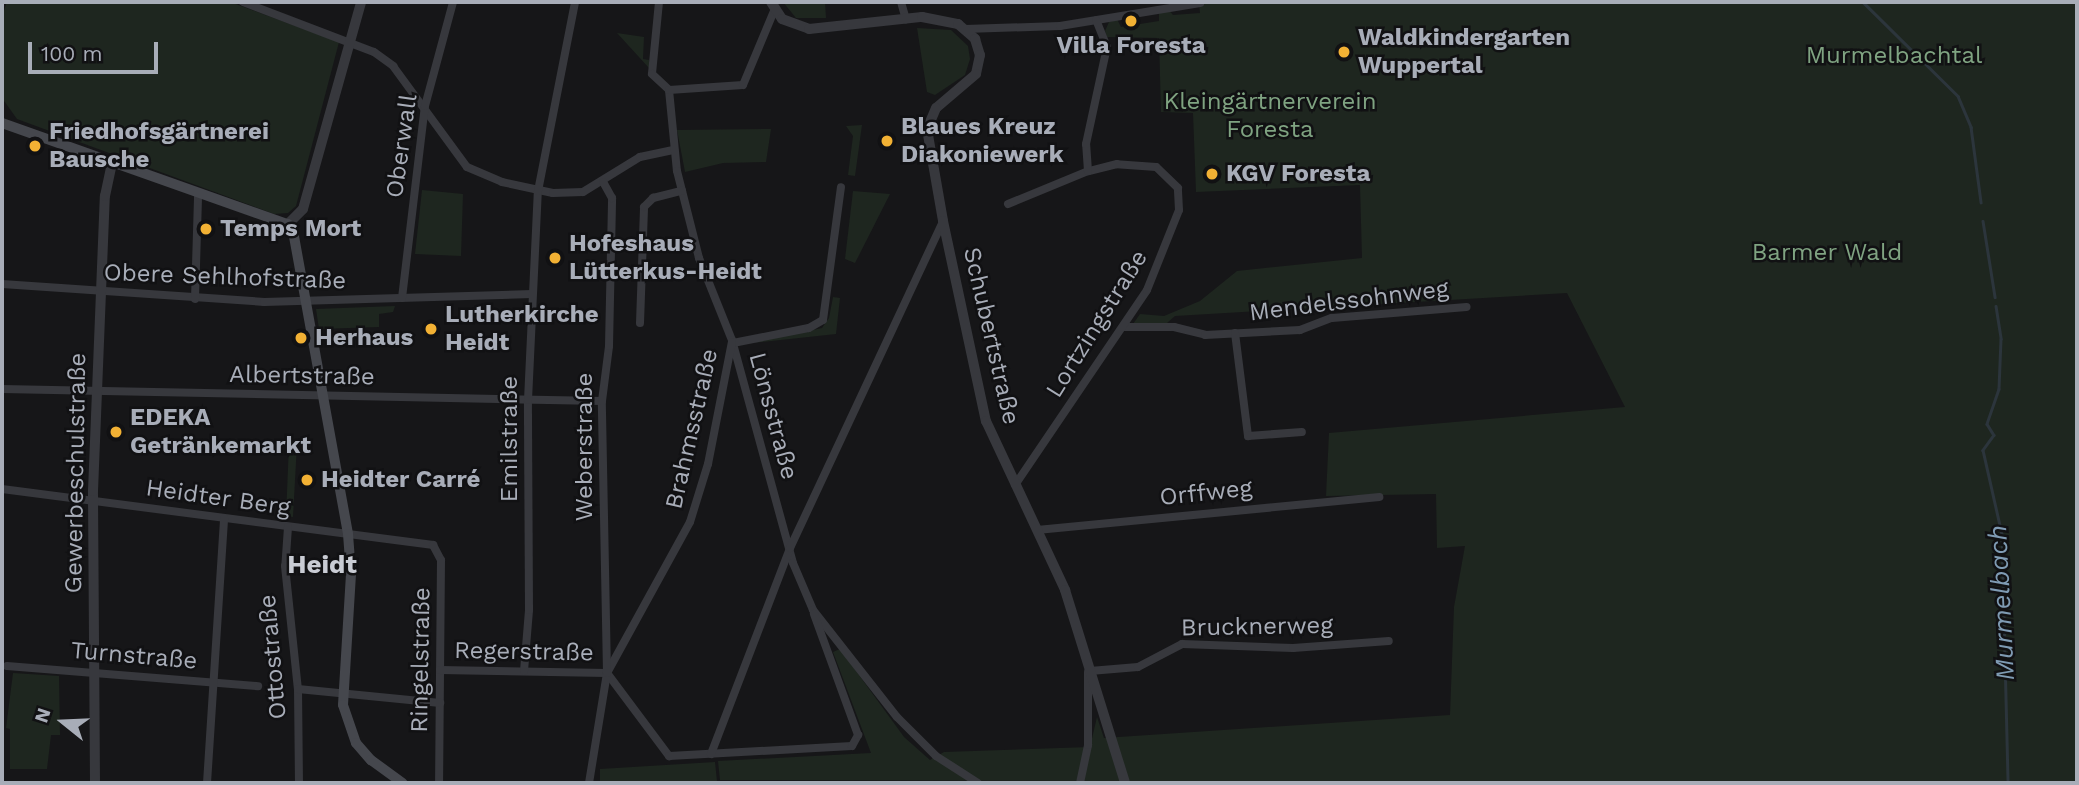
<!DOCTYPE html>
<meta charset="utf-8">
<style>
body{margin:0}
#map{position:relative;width:2079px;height:785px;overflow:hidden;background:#161618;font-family:"Work Sans",sans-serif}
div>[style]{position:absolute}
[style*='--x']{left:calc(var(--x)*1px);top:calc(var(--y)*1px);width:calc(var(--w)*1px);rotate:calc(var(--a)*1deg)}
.green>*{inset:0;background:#1e261f}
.stream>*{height:2.5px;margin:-1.25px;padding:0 1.25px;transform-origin:1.25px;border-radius:1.25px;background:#2c353c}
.minor>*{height:8px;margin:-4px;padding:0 4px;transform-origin:4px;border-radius:4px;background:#37383d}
.tertiary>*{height:10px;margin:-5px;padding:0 5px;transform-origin:5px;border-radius:5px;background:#37383d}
.secondary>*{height:10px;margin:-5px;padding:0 5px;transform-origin:5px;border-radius:5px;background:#45474d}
.dots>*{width:19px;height:19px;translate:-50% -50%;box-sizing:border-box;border:4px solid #111113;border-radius:50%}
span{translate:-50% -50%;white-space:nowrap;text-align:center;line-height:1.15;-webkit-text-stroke:5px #111113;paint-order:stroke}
.poi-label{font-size:24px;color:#a8adb8;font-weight:700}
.left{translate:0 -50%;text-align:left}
.park-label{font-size:24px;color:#7fa381}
.street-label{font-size:24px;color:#a8adb8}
.neighbourhood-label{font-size:26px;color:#c9ccd4;font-weight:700}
.water-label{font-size:26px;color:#7f9bb3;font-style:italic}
.frame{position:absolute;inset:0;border:4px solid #a8adb8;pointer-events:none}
.north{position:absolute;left:28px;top:687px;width:70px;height:70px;-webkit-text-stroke:5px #111113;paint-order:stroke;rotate:288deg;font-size:19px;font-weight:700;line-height:28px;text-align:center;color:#a8adb8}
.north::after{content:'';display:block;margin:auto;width:24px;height:32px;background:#a8adb8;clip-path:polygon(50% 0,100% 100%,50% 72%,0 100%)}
.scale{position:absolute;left:28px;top:42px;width:130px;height:32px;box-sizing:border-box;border:4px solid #a8adb8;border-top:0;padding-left:9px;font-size:21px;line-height:24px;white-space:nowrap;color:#a8adb8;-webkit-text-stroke:5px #111113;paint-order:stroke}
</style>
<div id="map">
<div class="green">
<i style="clip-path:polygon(7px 2px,230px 2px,339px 42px,296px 206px,288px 213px,274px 214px,17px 119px,2px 98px,2px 16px)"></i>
<i style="clip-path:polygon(783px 2px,825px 2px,826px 18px,796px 18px)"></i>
<i style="clip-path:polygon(1199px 2px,2077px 2px,2077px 783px,720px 780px,718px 761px,871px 753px,833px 652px,840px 649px,904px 737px,930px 760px,944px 752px,1090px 747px,1097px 717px,1104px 738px,1450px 715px,1454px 607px,1465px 546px,1437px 548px,1436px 494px,1326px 496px,1329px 433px,1625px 407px,1567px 293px,1175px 316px,1167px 323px,1133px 324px,1140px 314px,1164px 316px,1200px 301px,1237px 271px,1362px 258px,1360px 185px,1196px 192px,1193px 113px,1161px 112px,1159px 38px,1107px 37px,1105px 31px,1109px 22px,1117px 19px,1121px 27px,1159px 21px,1159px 12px,1169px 10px,1173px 15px,1200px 13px)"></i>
<i style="clip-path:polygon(917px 28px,951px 30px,968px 46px,970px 59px,965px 75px,935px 95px,927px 92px)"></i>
<i style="clip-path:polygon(617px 33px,644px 37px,643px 59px,649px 60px,649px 68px)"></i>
<i style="clip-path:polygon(862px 125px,855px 176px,848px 175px,853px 136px,846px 126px)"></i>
<i style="clip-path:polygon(771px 129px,766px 162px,723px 163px,685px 172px,677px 130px)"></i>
<i style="clip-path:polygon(422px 190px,463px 194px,461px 256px,415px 254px)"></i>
<i style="clip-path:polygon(853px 191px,890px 194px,855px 263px,845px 259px)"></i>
<i style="clip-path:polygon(833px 297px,840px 298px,836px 334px,752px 343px,822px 328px,829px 318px)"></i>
<i style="clip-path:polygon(395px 306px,393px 312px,379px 314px,379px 327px,319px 329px,316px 309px)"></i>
<i style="clip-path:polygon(289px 444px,297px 444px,293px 517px,286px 516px)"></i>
<i style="clip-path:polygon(13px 673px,59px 676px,60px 735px,51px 735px,47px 769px,10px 769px,10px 729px,6px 728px)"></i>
<i style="clip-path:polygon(715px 762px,717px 781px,817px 783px,600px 783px,600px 769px)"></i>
</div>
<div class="stream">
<i style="--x:1863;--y:2;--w:134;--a:44.7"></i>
<i style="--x:1958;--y:96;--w:34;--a:67"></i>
<i style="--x:1971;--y:127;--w:76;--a:82.4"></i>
<i style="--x:1983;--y:221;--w:77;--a:81"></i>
<i style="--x:1996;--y:306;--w:33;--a:81"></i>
<i style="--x:2001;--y:339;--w:50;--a:92.3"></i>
<i style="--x:1999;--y:389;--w:37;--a:109"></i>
<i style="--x:1987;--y:424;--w:13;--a:58"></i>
<i style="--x:1994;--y:435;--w:19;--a:126"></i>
<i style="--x:1983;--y:450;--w:86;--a:77.3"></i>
<i style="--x:2002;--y:534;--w:249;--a:88.6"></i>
</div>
<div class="minor">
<i style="--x:243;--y:2;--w:140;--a:20.9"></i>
<i style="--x:374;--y:52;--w:24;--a:36"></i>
<i style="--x:393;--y:66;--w:125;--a:53.8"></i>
<i style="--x:467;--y:167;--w:38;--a:23"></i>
<i style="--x:502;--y:182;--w:52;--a:12.2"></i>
<i style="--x:553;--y:193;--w:30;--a:-2"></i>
<i style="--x:583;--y:192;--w:67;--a:-31.6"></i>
<i style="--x:640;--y:157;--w:35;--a:-12"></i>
<i style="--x:659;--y:2;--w:72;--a:95.6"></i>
<i style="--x:652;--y:74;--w:23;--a:43"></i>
<i style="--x:669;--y:90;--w:81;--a:84.4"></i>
<i style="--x:677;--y:171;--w:90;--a:75.8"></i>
<i style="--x:699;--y:258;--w:88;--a:68.1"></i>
<i style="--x:732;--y:340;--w:231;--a:74.7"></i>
<i style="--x:793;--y:563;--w:51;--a:66.9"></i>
<i style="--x:813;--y:610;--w:136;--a:51.9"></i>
<i style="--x:897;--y:717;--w:55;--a:45"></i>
<i style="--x:936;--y:756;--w:50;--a:32.7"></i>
<i style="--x:901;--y:2;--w:18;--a:74"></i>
<i style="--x:965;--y:29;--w:95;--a:-1.8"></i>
<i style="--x:1060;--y:26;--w:142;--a:-9.3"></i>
<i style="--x:669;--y:90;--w:74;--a:-3.9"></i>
<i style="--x:743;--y:85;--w:80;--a:-67.3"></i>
<i style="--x:1008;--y:204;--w:87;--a:-22.4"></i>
<i style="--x:2;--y:284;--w:263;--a:3.9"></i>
<i style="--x:264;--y:302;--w:268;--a:-1.7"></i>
<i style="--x:402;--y:298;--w:193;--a:-83.2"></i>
<i style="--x:425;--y:106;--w:108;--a:-74.9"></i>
<i style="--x:195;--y:299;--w:104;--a:-88.3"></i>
<i style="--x:640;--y:323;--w:116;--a:-88"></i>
<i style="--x:644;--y:207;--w:13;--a:-45"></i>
<i style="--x:653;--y:198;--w:30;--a:-14"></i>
<i style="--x:1123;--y:327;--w:51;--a:0"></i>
<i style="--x:1174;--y:327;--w:32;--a:14"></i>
<i style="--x:1205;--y:335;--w:95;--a:-3"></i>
<i style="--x:1300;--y:330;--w:34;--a:-21"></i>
<i style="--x:1332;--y:318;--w:135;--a:-4.7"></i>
<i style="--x:1235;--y:333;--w:104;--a:82.8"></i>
<i style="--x:1248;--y:436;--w:54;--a:-4.2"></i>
<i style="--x:733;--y:343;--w:77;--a:-11.2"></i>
<i style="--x:809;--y:328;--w:16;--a:-30"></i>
<i style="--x:823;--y:320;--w:134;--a:-82.3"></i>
<i style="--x:2;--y:389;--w:600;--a:1.15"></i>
<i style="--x:1015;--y:485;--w:235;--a:-55.9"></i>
<i style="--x:1147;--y:290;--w:86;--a:-68.2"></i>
<i style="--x:1179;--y:210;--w:22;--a:-93"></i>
<i style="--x:1178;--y:188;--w:30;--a:-136"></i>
<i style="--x:1156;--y:167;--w:39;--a:-176"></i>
<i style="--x:1117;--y:164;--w:30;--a:166"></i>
<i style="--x:1088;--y:171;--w:27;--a:-94"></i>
<i style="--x:1086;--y:144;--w:99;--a:-77.8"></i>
<i style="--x:1107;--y:47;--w:29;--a:-112"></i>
<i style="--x:2;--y:489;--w:435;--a:7.4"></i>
<i style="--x:433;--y:545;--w:17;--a:62"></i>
<i style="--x:441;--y:560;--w:223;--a:90.5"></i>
<i style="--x:288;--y:527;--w:39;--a:94"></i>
<i style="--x:285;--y:566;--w:124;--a:84"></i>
<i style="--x:298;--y:689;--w:94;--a:89.4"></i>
<i style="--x:1037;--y:530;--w:344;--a:-5.5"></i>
<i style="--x:7;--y:666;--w:252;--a:4.6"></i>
<i style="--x:440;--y:670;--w:167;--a:1"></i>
<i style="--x:524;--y:671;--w:61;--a:-85.3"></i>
<i style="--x:529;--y:610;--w:210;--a:-90.3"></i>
<i style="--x:528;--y:400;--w:209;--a:-87.3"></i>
<i style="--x:538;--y:191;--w:193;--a:-78.9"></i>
<i style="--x:1090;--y:671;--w:48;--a:-4.8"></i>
<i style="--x:1138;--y:667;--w:50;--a:-27.6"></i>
<i style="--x:1182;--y:644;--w:111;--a:2.1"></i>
<i style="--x:1293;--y:648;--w:96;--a:-4.2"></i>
<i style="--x:607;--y:673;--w:104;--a:53.2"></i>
<i style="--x:669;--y:756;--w:183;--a:-3.1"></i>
<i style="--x:852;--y:746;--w:13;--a:-61"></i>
<i style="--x:858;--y:735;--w:129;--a:-110"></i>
<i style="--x:607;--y:673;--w:172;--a:-61.2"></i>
<i style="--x:690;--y:522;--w:61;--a:-72.8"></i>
<i style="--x:708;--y:464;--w:124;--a:-78.9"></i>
<i style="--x:298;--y:689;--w:143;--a:5.6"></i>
<i style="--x:711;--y:754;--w:221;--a:-69"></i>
<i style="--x:790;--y:548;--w:361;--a:-64.9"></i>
<i style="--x:207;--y:783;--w:265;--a:-86.3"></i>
<i style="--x:589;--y:783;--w:111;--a:-80.7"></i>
<i style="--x:607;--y:673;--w:272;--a:-91.1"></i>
<i style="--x:602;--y:401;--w:55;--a:-82.7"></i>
<i style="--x:609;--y:346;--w:148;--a:-88.8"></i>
<i style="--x:612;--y:198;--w:18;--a:-119"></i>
<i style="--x:1080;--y:783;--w:39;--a:-78"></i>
<i style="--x:1088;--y:745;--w:73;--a:-90"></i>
</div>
<div class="tertiary">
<i style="--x:771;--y:2;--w:20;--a:57"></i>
<i style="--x:782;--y:19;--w:29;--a:20"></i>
<i style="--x:809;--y:29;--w:114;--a:-6.1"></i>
<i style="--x:922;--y:17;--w:37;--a:11"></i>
<i style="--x:958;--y:24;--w:23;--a:41"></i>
<i style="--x:975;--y:39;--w:17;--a:73"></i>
<i style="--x:980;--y:55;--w:19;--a:102"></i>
<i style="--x:976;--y:74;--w:52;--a:139.6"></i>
<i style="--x:936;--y:108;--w:23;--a:113"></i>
<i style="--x:927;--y:129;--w:93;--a:80.1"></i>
<i style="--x:943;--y:221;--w:205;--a:77.9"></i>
<i style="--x:986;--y:421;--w:187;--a:64.9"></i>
<i style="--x:1065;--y:590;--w:202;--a:72.7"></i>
<i style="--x:288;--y:224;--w:21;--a:-45"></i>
<i style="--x:303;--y:209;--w:215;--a:-74.3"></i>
<i style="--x:95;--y:783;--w:292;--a:-90.4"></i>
<i style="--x:93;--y:491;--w:295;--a:-87.7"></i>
<i style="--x:105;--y:196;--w:33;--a:-78"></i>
</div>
<div class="secondary">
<i style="--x:2;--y:123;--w:303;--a:19.5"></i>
<i style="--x:288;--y:224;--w:9;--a:54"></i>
<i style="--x:293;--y:231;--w:308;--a:79.7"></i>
<i style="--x:348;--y:534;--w:40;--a:85.7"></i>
<i style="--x:351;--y:574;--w:131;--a:93.5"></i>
<i style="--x:343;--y:705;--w:40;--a:71.1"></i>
<i style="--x:356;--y:743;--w:23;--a:49"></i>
<i style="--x:371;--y:760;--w:39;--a:36"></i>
</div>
<div class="dots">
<i style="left:1131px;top:21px;background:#f2b134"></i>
<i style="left:1344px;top:52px;background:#f2b134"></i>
<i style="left:887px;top:141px;background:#f2b134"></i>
<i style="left:35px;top:146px;background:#f2b134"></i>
<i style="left:1212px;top:174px;background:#f2b134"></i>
<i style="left:206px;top:229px;background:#f2b134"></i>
<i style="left:555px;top:258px;background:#f2b134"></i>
<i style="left:431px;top:329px;background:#f2b134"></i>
<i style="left:301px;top:338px;background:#f2b134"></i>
<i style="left:116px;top:432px;background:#f2b134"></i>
<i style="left:307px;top:480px;background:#f2b134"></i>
</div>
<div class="poi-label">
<span class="left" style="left:1358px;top:52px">Waldkindergarten<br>Wuppertal</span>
<span style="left:1131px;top:46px">Villa Foresta</span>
<span class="left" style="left:901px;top:141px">Blaues Kreuz<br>Diakoniewerk</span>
<span class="left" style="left:49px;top:146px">Friedhofsgärtnerei<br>Bausche</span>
<span class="left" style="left:1226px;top:174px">KGV Foresta</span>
<span class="left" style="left:220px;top:229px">Temps Mort</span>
<span class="left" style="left:569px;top:258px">Hofeshaus<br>Lütterkus-Heidt</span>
<span class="left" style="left:445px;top:329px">Lutherkirche<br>Heidt</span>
<span class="left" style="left:315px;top:338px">Herhaus</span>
<span class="left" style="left:130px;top:432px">EDEKA<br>Getränkemarkt</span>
<span class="left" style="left:321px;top:480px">Heidter Carré</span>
</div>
<div class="park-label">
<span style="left:1894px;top:56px">Murmelbachtal</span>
<span style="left:1270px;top:116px">Kleingärtnerverein<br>Foresta</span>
<span style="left:1827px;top:253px">Barmer Wald</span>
</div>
<div class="street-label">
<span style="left:402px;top:146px;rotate:-82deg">Oberwall</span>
<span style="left:225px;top:277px;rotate:2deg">Obere Sehlhofstraße</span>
<span style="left:1349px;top:301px;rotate:-7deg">Mendelssohnweg</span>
<span style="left:1097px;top:324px;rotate:-58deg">Lortzingstraße</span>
<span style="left:991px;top:336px;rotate:77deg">Schubertstraße</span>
<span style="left:302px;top:376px;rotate:1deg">Albertstraße</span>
<span style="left:773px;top:416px;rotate:75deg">Lönsstraße</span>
<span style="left:692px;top:429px;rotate:-77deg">Brahmsstraße</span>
<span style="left:510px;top:439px;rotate:-90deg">Emilstraße</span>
<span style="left:585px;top:447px;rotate:-90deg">Weberstraße</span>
<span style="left:76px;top:473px;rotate:-89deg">Gewerbeschulstraße</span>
<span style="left:1206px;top:493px;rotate:-6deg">Orffweg</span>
<span style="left:218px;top:498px;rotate:8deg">Heidter Berg</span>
<span style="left:1257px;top:627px;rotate:-1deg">Brucknerweg</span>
<span style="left:524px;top:652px;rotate:1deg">Regerstraße</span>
<span style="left:134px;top:656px;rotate:5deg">Turnstraße</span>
<span style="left:273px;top:657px;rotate:-95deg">Ottostraße</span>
<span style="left:421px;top:660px;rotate:-89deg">Ringelstraße</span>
</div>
<div class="neighbourhood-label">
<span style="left:322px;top:565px">Heidt</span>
</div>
<div class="water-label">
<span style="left:2002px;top:603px;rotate:-93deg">Murmelbach</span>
</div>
<div class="frame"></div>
<div class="north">N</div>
<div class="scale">100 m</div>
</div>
